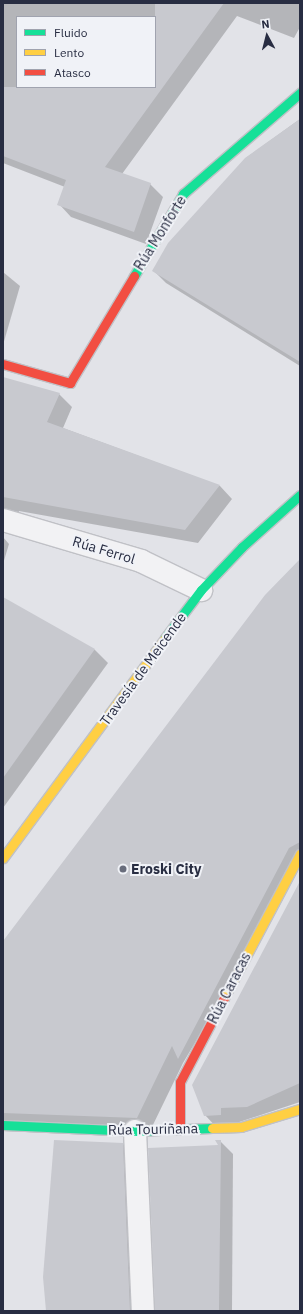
<!DOCTYPE html>
<meta charset="utf-8">
<style>
body{margin:0}
#map{position:relative;width:303px;height:1314px;overflow:hidden;background:#e2e3e8;font-family:"IBM Plex Sans",sans-serif}
div>[style]{position:absolute}
[style*='--x']{left:calc(var(--x)*1px);top:calc(var(--y)*1px);width:calc(var(--w)*1px);rotate:calc(var(--a)*1deg)}
.shadow>*{inset:0;background:#0003}
.building>*{inset:0;background:#c8c9cf}
.roads{filter:drop-shadow(1px 0 #c0c1c6) drop-shadow(-1px 0 #c0c1c6) drop-shadow(0 1px #c0c1c6) drop-shadow(0 -1px #c0c1c6)}
.street>*{height:22px;margin:-11px;padding:0 11px;transform-origin:11px;border-radius:11px;background:#f2f2f4}
.fast>*{height:9px;margin:-4.5px;padding:0 4.5px;transform-origin:4.5px;border-radius:4.5px;background:#16e098}
.slow>*{height:9px;margin:-4.5px;padding:0 4.5px;transform-origin:4.5px;border-radius:4.5px;background:#ffcf43}
.jam>*{height:9px;margin:-4.5px;padding:0 4.5px;transform-origin:4.5px;border-radius:4.5px;background:#f24e42}
.dots>*{width:11px;height:11px;translate:-50% -50%;box-sizing:border-box;border:2px solid #f0f2f7;border-radius:50%}
span{translate:-50% -50%;white-space:nowrap;text-align:center;line-height:1.15;-webkit-text-stroke:4px #f0f2f7;paint-order:stroke}
.street-label{font-size:14px;color:#282d42}
.poi-label{font-size:14px;color:#282d42;font-weight:700}
.left{translate:0 -50%;text-align:left}
.frame{position:absolute;inset:0;border:4px solid #282d42;pointer-events:none}
.legend{position:absolute;left:16px;top:16px;width:140px;height:72px;box-sizing:border-box;background:#f0f2f7;border:1px solid #a0a3af;margin:0;padding:5px 7px;list-style:none;font-size:12px;color:#282d42}
.legend li{display:flex;align-items:center;gap:8px;height:20px}
.legend b{width:20px;border:1px solid #a0a3af}
.north{position:absolute;left:247px;top:16px;width:40px;height:40px;-webkit-text-stroke:3px #f0f2f7;paint-order:stroke;rotate:353deg;font-size:11px;font-weight:700;line-height:16px;text-align:center;color:#282d42}
.north::after{content:'';display:block;margin:auto;width:14px;height:18px;background:#282d42;clip-path:polygon(50% 0,100% 100%,50% 72%,0 100%)}
</style>
<div id="map">
<div class="shadow">
<i style="clip-path:polygon(evenodd,3px 3px,300px 3px,300px 27px,294px 38px,237px 16px,122px 174px,150px 184px,163px 197px,146px 244px,71px 217px,59px 204px,65px 187px,3px 163px,3px 3px,17px 17px,155px 17px,155px 87px,17px 87px,17px 17px)"></i>
<i style="clip-path:polygon(300px 119px,300px 366px,166px 283px,153px 270px,246px 158px)"></i>
<i style="clip-path:polygon(3px 272px,20px 286px,3px 345px)"></i>
<i style="clip-path:polygon(3px 378px,59px 394px,72px 407px,63px 428px,220px 486px,232px 499px,198px 543px,19px 511px,16px 521px,4px 529px,3px 537px,9px 544px,3px 564px)"></i>
<i style="clip-path:polygon(300px 561px,300px 865px,183px 1063px,150px 1131px,3px 1125px,3px 942px)"></i>
<i style="clip-path:polygon(3px 598px,95px 650px,108px 663px,3px 808px)"></i>
<i style="clip-path:polygon(300px 883px,300px 1102px,218px 1129px,205px 1115px)"></i>
<i style="clip-path:polygon(220px 1141px,233px 1154px,232px 1311px,156px 1311px)"></i>
<i style="clip-path:polygon(123px 1144px,136px 1157px,143px 1311px,47px 1311px)"></i>
</div>
<div class="building">
<i style="clip-path:polygon(155px 3px,224px 3px,105px 167px,151px 183px,134px 232px,57px 205px,66px 180px,3px 156px,3px 87px,155px 87px)"></i>
<i style="clip-path:polygon(300px 119px,300px 362px,152px 271px,168px 243px,245px 158px)"></i>
<i style="clip-path:polygon(3px 377px,60px 393px,47px 422px,220px 485px,185px 530px,3px 497px)"></i>
<i style="clip-path:polygon(300px 559px,300px 842px,289px 848px,178px 1059px,172px 1046px,137px 1118px,3px 1113px,3px 941px,265px 595px)"></i>
<i style="clip-path:polygon(3px 597px,95px 649px,3px 778px)"></i>
<i style="clip-path:polygon(300px 881px,300px 1083px,247px 1107px,221px 1108px,221px 1115px,204px 1116px,192px 1085px)"></i>
<i style="clip-path:polygon(54px 1140px,123px 1143px,130px 1311px,46px 1311px,43px 1277px)"></i>
<i style="clip-path:polygon(215px 1140px,221px 1140px,219px 1311px,155px 1311px,148px 1148px,218px 1145px)"></i>
</div>
<div class="roads">
<div class="street">
<i style="--x:3;--y:520;--w:144;--a:16.5"></i>
<i style="--x:141;--y:561;--w:67;--a:25.8"></i>
<i style="--x:135;--y:1131;--w:180;--a:87.5"></i>
</div>
<div class="fast">
<i style="--x:134;--y:276;--w:96;--a:-59.1"></i>
<i style="--x:183;--y:194;--w:155;--a:-40.8"></i>
<i style="--x:165;--y:638;--w:60;--a:-53.1"></i>
<i style="--x:201;--y:590;--w:59;--a:-46.4"></i>
<i style="--x:242;--y:547;--w:78;--a:-41.9"></i>
<i style="--x:3;--y:1125;--w:132;--a:2.6"></i>
<i style="--x:135;--y:1131;--w:77;--a:-2.2"></i>
</div>
<div class="slow">
<i style="--x:3;--y:858;--w:273;--a:-53.6"></i>
<i style="--x:224;--y:998;--w:163;--a:-62.2"></i>
<i style="--x:212;--y:1128;--w:29;--a:-2"></i>
<i style="--x:241;--y:1127;--w:62;--a:-17"></i>
</div>
<div class="jam">
<i style="--x:3;--y:364;--w:70;--a:15.8"></i>
<i style="--x:70;--y:383;--w:125;--a:-59.1"></i>
<i style="--x:180;--y:1128;--w:46;--a:-90"></i>
<i style="--x:180;--y:1082;--w:95;--a:-62.4"></i>
</div>
</div>
<div class="dots">
<i style="left:123px;top:869px;background:#696d7c"></i>
</div>
<div class="street-label">
<span style="left:160px;top:233px;rotate:-58deg">Rúa Monforte</span>
<span style="left:104px;top:550px;rotate:17deg">Rúa Ferrol</span>
<span style="left:143px;top:669px;rotate:-54deg">Travesía de Meicende</span>
<span style="left:229px;top:988px;rotate:-63deg">Rúa Caracas</span>
<span style="left:153px;top:1129px;rotate:-1deg">Rúa Touriñana</span>
</div>
<div class="poi-label">
<span class="left" style="left:131px;top:869px">Eroski City</span>
</div>
<div class="frame"></div>
<ul class="legend">
<li><b style="height:5px;background:#16e098"></b>Fluido</li>
<li><b style="height:5px;background:#ffcf43"></b>Lento</li>
<li><b style="height:5px;background:#f24e42"></b>Atasco</li>
</ul>
<div class="north">N</div>
</div>
